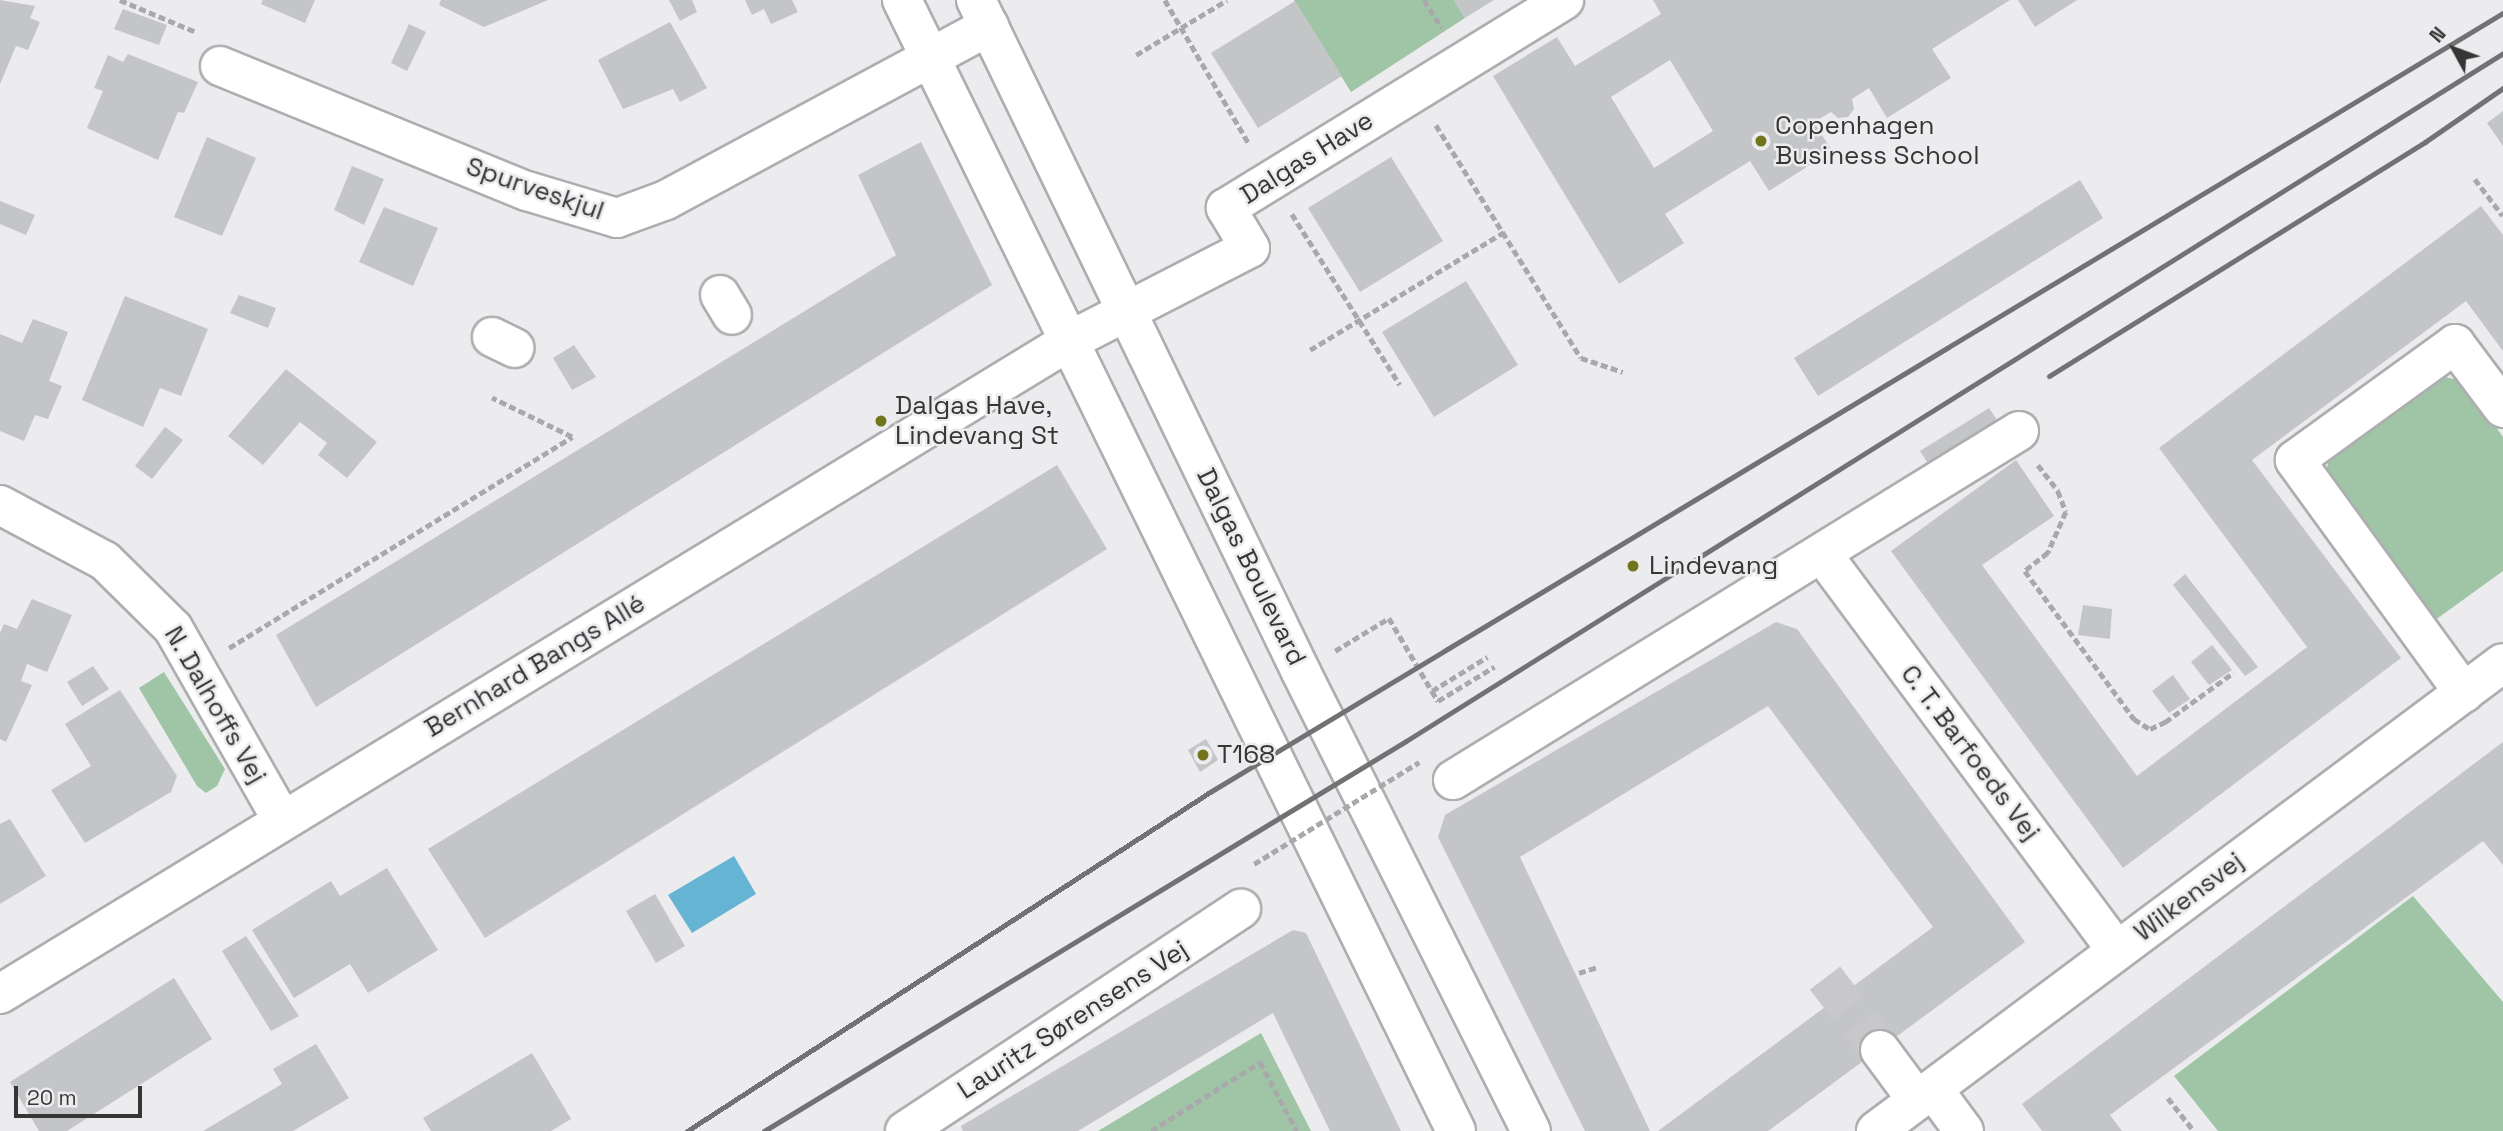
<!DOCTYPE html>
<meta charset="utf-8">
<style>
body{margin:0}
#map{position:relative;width:2503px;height:1131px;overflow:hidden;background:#ececef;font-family:"Space Grotesk",sans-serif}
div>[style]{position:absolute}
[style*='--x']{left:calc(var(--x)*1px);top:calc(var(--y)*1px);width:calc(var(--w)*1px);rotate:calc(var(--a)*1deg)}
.green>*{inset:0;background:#a0c4a6}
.water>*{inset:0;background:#66b4d4}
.building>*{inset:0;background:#c4c5c7}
.minor-tunnel>*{height:38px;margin-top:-19px;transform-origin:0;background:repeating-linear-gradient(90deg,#c8c8ca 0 38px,transparent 0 57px)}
.path>*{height:4.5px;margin-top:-2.25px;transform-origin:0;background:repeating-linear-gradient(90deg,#a9a9ab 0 7px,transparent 0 10.5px)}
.roads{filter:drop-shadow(2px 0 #adaeb0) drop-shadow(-2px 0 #adaeb0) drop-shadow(0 2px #adaeb0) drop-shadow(0 -2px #adaeb0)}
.minor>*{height:38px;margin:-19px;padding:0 19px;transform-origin:19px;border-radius:19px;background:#fff}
.rail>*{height:5px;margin:-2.5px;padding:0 2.5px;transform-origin:2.5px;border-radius:2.5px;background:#727274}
.path-bridge>*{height:4.5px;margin-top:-2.25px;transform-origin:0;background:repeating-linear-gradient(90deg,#a9a9ab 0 7px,transparent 0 10.5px)}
.dots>*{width:19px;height:19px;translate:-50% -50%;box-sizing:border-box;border:4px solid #ececef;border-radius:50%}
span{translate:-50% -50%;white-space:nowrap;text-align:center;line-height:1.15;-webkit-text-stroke:5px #ececef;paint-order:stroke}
.poi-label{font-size:26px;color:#363637}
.left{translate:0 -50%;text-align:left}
.street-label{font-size:26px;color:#363637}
.north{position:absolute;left:2419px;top:14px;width:70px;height:70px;-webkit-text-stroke:5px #ececef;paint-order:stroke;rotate:311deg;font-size:19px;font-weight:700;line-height:28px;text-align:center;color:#363637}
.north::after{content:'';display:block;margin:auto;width:24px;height:32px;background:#363637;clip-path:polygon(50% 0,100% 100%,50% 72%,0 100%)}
.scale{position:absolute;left:14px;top:1086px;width:128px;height:32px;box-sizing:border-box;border:4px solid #363637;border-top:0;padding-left:9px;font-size:21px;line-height:24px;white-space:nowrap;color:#363637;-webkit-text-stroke:5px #ececef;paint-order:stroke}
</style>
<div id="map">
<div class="green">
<i style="clip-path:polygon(1294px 0,1454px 0,1465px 18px,1351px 92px)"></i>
<i style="clip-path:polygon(2436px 375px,2463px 381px,2503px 437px,2503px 571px,2431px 623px,2324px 483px,2330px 453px)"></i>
<i style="clip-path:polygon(164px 672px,225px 769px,217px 786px,206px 793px,197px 786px,139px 688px)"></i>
<i style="clip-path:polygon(2413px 896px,2503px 1002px,2503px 1131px,2218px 1131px,2174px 1076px)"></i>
<i style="clip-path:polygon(1261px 1033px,1311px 1131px,1098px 1131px)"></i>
</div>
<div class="water">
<i style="clip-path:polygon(734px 856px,756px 894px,692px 933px,668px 895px)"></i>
</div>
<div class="building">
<i style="clip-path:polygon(0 0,35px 6px,30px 18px,40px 22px,28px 50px,16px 46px,0 84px)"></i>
<i style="clip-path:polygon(263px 0,315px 0,305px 23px,261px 4px)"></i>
<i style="clip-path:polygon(441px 0,548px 0,484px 27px,439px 5px)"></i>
<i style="clip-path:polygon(669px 0,692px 0,697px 12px,680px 21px)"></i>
<i style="clip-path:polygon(745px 0,792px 0,798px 12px,771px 24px,764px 9px,752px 15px)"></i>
<i style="clip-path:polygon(1454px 0,1494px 0,1465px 18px)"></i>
<i style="clip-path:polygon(evenodd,1653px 0,2010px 0,1932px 49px,1951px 78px,1887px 118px,1869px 88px,1852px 99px,1854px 109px,1848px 117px,1838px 118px,1831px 112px,1814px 122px,1832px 151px,1769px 191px,1750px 161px,1665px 214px,1684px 243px,1619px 284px,1493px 76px,1557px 37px,1575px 66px,1661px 14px,1653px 0,1670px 60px,1713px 131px,1654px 168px,1611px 97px,1670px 60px)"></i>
<i style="clip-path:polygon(2018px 0,2077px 0,2035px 27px)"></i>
<i style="clip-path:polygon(1295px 1px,1342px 76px,1258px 128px,1211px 53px)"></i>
<i style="clip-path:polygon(123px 9px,167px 25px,159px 45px,114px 29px)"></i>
<i style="clip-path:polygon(670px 22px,707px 88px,680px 102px,673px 89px,623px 109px,598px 60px)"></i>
<i style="clip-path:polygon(409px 24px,426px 32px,407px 71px,391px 63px)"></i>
<i style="clip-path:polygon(128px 54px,198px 82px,184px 113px,178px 112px,158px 160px,87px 128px,103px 91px,94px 88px,108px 55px,123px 62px)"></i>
<i style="clip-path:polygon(2503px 111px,2503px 146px,2487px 123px)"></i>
<i style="clip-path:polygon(207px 137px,256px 158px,222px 236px,174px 217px)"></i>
<i style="clip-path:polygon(921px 142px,992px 285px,316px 707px,276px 635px,896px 255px,858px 175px)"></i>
<i style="clip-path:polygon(1391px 157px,1443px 241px,1360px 292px,1308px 208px)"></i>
<i style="clip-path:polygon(352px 166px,384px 179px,364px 225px,334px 210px)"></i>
<i style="clip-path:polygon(2080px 180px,2103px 218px,1818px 396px,1794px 358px)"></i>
<i style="clip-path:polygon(0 201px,35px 215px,26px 235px,0 224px)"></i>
<i style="clip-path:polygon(2481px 206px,2503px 235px,2503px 351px,2466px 301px,2252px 460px,2401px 658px,2123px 868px,1891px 551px,2016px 460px,2054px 516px,1982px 565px,2137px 776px,2307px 647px,2159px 448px)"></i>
<i style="clip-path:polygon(384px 207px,438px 228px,413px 286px,359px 262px)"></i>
<i style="clip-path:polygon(1466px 281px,1518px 365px,1434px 417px,1382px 332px)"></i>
<i style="clip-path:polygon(239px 295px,276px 308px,268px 328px,230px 313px)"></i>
<i style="clip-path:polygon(125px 296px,208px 329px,181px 396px,160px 388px,143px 427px,82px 400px)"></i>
<i style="clip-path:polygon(33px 319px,68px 332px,49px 381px,62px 386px,48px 419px,35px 415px,24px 441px,0 431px,0 334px,22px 343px)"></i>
<i style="clip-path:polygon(574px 345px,596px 377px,572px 390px,553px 358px)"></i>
<i style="clip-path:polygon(286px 369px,377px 442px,347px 478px,318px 455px,327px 443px,300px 422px,263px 465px,228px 436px)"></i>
<i style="clip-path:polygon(1989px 408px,2003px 429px,1934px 473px,1920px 451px)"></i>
<i style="clip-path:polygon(165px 427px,183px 440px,152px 479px,135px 466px)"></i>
<i style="clip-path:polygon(1057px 465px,1107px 549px,485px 938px,428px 849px)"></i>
<i style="clip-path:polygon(2185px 574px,2258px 667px,2245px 676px,2173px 585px)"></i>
<i style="clip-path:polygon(32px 599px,72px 615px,47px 672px,27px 664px,21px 681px,32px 685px,6px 742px,0 739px,0 633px,4px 624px,17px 629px)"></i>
<i style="clip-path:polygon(2083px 605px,2112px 609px,2110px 639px,2078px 635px)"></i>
<i style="clip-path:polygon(1776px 622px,1797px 629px,2025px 942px,1768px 1131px,1658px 1131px,1933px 927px,1768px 706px,1520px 857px,1650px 1131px,1585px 1131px,1438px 837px,1445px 815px)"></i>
<i style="clip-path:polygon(2212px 645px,2232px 670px,2209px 685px,2191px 662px)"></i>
<i style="clip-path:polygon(93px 666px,109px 689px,82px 706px,67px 682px)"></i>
<i style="clip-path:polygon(2173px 675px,2190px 699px,2169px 713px,2152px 691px)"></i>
<i style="clip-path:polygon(120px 690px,177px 776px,171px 792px,85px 843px,51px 790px,91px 766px,65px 724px)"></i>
<i style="clip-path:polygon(1206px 739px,1218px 760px,1200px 772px,1188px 750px)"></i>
<i style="clip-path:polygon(2503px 742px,2503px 865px,2483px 841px,2110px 1115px,2122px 1131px,2042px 1131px,2022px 1104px)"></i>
<i style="clip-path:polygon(10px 819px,46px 876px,0 904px,0 824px)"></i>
<i style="clip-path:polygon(387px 868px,438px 950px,368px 993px,350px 964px,294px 998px,252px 930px,331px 881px,340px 896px)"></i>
<i style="clip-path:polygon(655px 894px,685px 946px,656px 963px,626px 911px)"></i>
<i style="clip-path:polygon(1293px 930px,1306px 933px,1401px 1131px,1330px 1131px,1273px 1013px,1078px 1131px,963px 1131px,961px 1126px)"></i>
<i style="clip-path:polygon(246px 936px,299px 1016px,271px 1031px,222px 951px)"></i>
<i style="clip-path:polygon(174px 978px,212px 1039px,67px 1131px,39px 1131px,10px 1082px)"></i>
<i style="clip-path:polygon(316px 1044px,349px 1098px,293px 1131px,203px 1131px,282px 1084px,273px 1069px)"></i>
<i style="clip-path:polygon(532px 1053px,571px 1119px,551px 1131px,431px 1131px,423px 1118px)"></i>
</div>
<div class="minor-tunnel">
<i style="--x:1825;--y:978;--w:91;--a:52.6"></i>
</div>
<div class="path">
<i style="--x:120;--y:0;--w:82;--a:22.8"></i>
<i style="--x:1165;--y:0;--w:167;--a:59.7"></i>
<i style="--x:1424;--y:0;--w:33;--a:57"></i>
<i style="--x:1136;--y:55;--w:106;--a:-31.1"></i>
<i style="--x:1436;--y:125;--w:274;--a:58.1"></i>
<i style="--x:1581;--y:358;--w:44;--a:18.4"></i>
<i style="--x:2475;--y:179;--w:46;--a:52.9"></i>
<i style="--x:1292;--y:214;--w:202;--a:57.7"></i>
<i style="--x:1310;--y:350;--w:227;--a:-31.3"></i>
<i style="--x:2038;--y:465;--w:33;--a:52"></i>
<i style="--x:2058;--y:491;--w:22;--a:69"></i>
<i style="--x:2066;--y:512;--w:45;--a:113.7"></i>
<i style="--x:2048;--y:553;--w:29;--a:142"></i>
<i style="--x:2025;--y:571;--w:184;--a:53.6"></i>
<i style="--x:2134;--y:719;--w:19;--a:32"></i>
<i style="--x:2150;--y:729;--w:17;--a:-25"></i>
<i style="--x:2165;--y:722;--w:84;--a:-35.8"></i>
<i style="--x:229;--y:648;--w:403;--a:-31.6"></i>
<i style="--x:572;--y:437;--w:89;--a:-154"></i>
<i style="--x:1335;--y:651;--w:63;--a:-31.4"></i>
<i style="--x:1389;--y:618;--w:85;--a:59.5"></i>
<i style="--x:1432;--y:691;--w:65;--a:-31.7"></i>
<i style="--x:1432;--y:691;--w:12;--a:59"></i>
<i style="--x:1438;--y:701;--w:66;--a:-31.3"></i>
<i style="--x:1579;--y:973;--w:19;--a:-18"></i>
<i style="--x:2168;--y:1098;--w:42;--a:51.8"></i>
<i style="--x:1151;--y:1131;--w:129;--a:-32.3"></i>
<i style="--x:1260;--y:1062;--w:78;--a:61.8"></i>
</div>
<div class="roads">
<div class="minor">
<i style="--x:902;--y:0;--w:1259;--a:63.9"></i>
<i style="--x:976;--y:0;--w:746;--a:64.19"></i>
<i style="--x:1301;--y:672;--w:513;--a:63.39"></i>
<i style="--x:220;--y:66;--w:331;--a:22.2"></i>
<i style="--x:527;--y:191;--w:94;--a:16.7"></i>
<i style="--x:617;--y:218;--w:52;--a:-20.2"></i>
<i style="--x:666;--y:200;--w:367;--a:-28.3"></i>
<i style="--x:720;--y:295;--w:23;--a:59"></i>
<i style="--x:492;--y:337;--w:25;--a:26"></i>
<i style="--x:0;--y:505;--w:119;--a:28.1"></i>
<i style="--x:105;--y:561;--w:95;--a:44.6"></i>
<i style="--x:173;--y:628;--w:221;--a:60.4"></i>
<i style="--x:1823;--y:555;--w:493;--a:53.4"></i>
<i style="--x:2464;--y:693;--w:288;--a:-126"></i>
<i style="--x:2295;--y:460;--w:198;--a:-35.9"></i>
<i style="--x:2455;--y:344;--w:80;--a:53.1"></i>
<i style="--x:1453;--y:780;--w:665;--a:-31.66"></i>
<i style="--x:0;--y:994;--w:1255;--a:-31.41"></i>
<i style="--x:1071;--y:340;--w:201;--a:-27.2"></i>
<i style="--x:1250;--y:248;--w:47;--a:-121"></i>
<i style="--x:1226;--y:208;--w:397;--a:-31.6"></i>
<i style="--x:1880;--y:1050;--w:62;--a:53.5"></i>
<i style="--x:1933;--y:1089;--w:52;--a:53.6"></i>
<i style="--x:905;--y:1131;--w:403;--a:-33.5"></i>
<i style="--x:1876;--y:1131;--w:782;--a:-36.74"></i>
</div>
</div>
<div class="rail">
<i style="--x:2049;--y:376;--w:443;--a:-31.9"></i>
<i style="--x:2425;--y:142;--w:95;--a:-34.7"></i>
<i style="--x:687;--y:1131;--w:623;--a:-32.95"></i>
<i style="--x:1210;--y:792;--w:1510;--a:-31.07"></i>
<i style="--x:764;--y:1131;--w:751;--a:-31.28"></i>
<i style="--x:1406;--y:741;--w:1295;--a:-32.09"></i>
</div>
<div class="path-bridge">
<i style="--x:1254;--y:864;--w:194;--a:-31.7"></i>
</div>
<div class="dots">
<i style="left:1761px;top:141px;background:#72751c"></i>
<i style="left:881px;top:421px;background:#72751c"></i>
<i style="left:1633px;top:566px;background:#72751c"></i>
<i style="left:1203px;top:755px;background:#72751c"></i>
</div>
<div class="poi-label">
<span class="left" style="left:1775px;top:141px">Copenhagen<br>Business School</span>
<span class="left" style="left:895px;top:421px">Dalgas Have,<br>Lindevang St</span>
<span class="left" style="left:1649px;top:566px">Lindevang</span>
<span class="left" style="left:1217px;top:755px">T168</span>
</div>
<div class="street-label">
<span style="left:1307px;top:158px;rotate:-32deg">Dalgas Have</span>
<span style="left:535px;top:189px;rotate:19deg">Spurveskjul</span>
<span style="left:1251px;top:567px;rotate:64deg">Dalgas Boulevard</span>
<span style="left:535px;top:666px;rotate:-31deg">Bernhard Bangs Allé</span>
<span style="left:215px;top:705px;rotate:60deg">N. Dalhoffs Vej</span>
<span style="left:1970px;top:753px;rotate:53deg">C. T. Barfoeds Vej</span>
<span style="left:2189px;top:897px;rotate:-37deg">Wilkensvej</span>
<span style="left:1073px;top:1020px;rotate:-33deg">Lauritz Sørensens Vej</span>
</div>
<div class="north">N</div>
<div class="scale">20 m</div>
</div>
